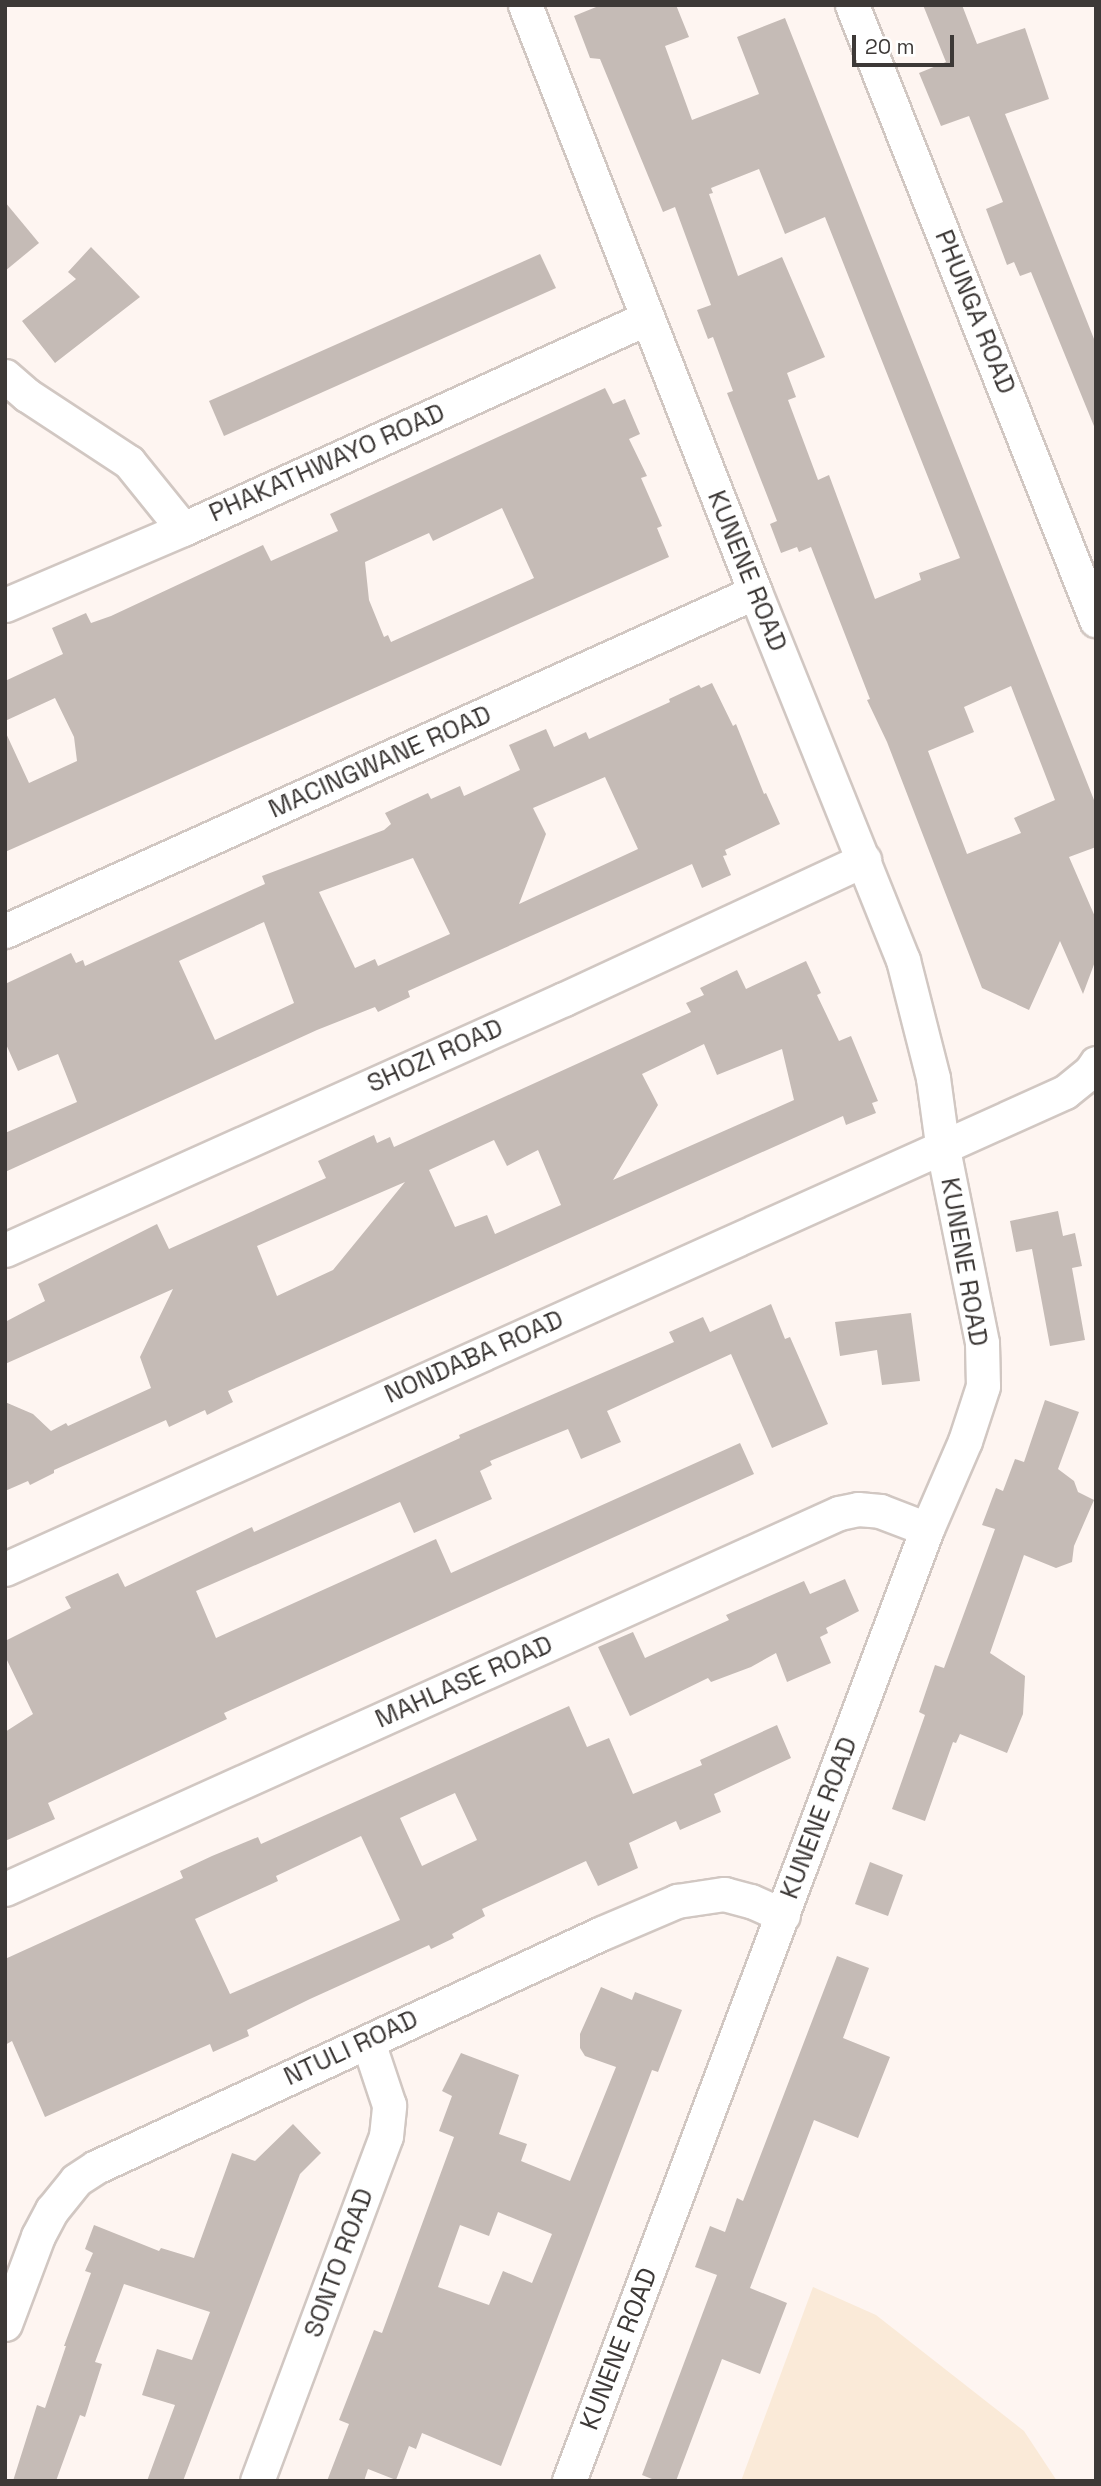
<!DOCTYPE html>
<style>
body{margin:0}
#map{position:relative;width:1101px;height:2486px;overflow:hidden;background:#fef5f1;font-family:"Space Grotesk",sans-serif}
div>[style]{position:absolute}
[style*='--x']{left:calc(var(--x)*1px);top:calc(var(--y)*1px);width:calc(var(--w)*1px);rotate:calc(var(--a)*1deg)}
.commercial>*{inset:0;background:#faead8}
.building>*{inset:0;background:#c5bbb6}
.roads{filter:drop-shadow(2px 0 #d1c7c2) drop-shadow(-2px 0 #d1c7c2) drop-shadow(0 2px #d1c7c2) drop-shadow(0 -2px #d1c7c2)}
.street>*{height:33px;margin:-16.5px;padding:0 16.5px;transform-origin:16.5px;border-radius:16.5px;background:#fff}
span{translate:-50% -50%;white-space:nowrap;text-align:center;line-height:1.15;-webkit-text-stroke:7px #fff;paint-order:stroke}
.street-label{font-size:26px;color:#3d3937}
.frame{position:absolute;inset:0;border:7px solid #3d3937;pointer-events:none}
.scale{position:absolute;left:852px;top:35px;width:102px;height:32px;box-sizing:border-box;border:4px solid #3d3937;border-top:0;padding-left:9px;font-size:21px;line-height:24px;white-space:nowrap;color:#3d3937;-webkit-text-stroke:5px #fff;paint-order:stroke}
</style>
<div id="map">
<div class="commercial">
<i style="clip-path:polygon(813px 2287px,876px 2315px,1024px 2431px,1057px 2481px,741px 2481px)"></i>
</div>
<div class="building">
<i style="clip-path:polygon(evenodd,601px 5px,676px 5px,689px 37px,665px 46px,692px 120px,759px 94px,737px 37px,785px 18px,1096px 805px,1096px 847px,1069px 857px,1096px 919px,1096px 959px,1083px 994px,1060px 941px,1029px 1010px,982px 988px,887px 742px,867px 700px,870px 699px,811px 547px,799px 552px,797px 547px,781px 553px,770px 524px,777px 521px,727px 393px,733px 391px,713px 337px,708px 339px,697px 310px,711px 305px,675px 207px,663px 212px,600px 59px,590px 58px,574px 16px,601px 5px,759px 169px,785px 234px,825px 217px,960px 558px,919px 573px,921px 580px,875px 599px,829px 475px,818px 480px,788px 400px,796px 397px,787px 373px,825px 357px,782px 257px,738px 276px,709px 194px,713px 193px,711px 188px,759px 169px,601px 5px,1011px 686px,1055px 800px,1014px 818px,1021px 833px,967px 854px,928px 751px,974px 732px,964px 707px,1011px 686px)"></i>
<i style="clip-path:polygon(923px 5px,962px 5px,977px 44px,1025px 28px,1049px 99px,1005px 114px,1096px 344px,1096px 431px,1031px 272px,1020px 276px,1014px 262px,1007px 265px,986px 209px,1003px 202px,969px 116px,941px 126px,919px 73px,946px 62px)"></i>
<i style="clip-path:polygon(5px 202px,39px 243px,5px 271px)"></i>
<i style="clip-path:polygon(91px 247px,140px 297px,55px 363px,22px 321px,76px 279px,68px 272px)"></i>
<i style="clip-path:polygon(540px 254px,556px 288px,224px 436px,209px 401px)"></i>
<i style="clip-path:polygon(evenodd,605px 388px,613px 404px,625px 399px,640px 434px,629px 439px,647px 476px,641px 478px,662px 526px,657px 528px,669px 557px,5px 852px,5px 731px,29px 783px,77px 761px,74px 737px,55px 698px,5px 721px,5px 681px,63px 654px,52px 628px,86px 613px,91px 623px,111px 616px,263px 545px,271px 561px,338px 531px,330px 514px,605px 388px,502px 508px,534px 578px,391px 642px,388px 635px,384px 637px,369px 600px,365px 562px,429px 533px,433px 541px,502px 508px)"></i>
<i style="clip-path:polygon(evenodd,712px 683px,733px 726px,736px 724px,764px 794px,766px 793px,780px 824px,725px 850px,727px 855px,723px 856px,731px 875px,702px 888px,692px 864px,408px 991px,410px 997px,378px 1012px,375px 1007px,317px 1030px,5px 1172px,5px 1133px,77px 1102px,58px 1054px,18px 1071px,5px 1042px,5px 984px,71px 953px,76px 963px,83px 960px,85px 966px,265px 884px,262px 876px,384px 830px,391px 824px,385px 813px,428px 793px,431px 799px,460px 786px,464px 796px,520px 770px,509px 745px,546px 729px,554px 747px,586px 732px,589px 739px,670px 702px,669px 699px,699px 685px,701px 688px,712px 683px,605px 777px,638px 849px,519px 904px,546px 834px,533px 808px,605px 777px,712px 683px,413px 858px,450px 934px,378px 966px,375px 959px,355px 968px,319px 892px,413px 858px,712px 683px,264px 922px,294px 1003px,215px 1040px,179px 961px,264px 922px)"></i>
<i style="clip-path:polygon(evenodd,806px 961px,821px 993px,817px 995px,839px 1041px,851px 1036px,878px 1101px,872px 1103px,876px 1113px,846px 1125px,843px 1116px,228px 1391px,233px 1402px,207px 1415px,205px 1410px,169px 1427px,166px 1420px,54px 1470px,54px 1473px,30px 1485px,28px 1481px,5px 1491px,5px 1402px,33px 1414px,51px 1431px,66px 1423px,68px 1426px,151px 1388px,140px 1357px,173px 1289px,5px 1364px,5px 1322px,45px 1301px,38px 1284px,157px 1224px,169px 1249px,326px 1178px,318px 1161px,374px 1135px,377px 1143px,390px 1137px,394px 1147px,691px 1012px,686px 1003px,704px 995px,700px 988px,737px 970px,746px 989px,806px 961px,704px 1044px,717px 1075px,782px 1049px,794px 1100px,613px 1180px,658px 1105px,642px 1074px,704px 1044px,806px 961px,494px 1140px,507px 1166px,538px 1150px,561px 1205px,495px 1234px,487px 1215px,455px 1227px,429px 1170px,494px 1140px,806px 961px,405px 1182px,333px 1270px,277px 1296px,257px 1246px,405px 1182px)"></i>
<i style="clip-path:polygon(1058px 1211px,1063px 1236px,1075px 1233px,1082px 1266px,1072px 1268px,1085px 1340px,1050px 1346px,1032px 1249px,1016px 1252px,1010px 1221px)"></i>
<i style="clip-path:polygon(771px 1304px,785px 1339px,790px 1337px,828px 1424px,772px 1448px,731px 1354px,607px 1411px,621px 1442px,581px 1459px,568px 1429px,490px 1461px,492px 1465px,480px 1471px,492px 1499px,414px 1533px,400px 1502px,196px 1591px,216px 1638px,436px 1539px,451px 1573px,740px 1443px,754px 1474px,224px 1713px,227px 1719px,48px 1803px,55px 1819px,5px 1841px,5px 1732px,33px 1714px,5px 1656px,5px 1641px,71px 1608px,65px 1597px,118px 1573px,125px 1587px,252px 1527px,254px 1532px,460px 1438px,459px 1435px,674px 1342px,669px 1332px,703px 1317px,710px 1332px)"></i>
<i style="clip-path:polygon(911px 1313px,920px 1381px,882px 1385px,877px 1350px,840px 1356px,835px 1322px)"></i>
<i style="clip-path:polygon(1045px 1400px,1079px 1412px,1058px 1469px,1074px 1481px,1078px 1492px,1094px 1500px,1074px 1546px,1072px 1562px,1056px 1568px,1024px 1555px,990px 1653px,1025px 1676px,1023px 1714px,1007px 1753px,960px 1734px,956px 1743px,953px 1742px,925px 1821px,892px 1809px,925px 1715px,919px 1712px,935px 1665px,944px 1668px,995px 1529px,982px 1525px,996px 1488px,1003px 1491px,1015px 1459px,1024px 1462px)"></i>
<i style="clip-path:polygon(845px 1579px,859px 1611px,826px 1628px,828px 1633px,820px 1637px,831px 1663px,787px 1682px,776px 1653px,751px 1667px,711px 1682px,708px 1678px,630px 1716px,598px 1647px,633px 1632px,645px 1658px,729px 1620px,726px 1615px,804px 1581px,810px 1594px)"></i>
<i style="clip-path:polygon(evenodd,569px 1706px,587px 1747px,609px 1738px,633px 1794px,702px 1765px,700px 1760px,777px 1725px,791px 1758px,714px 1794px,721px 1812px,680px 1830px,676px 1821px,629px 1843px,638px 1868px,598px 1886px,586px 1861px,482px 1909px,485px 1916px,452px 1934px,454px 1938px,431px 1949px,429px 1945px,310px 1999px,247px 2030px,249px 2036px,213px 2052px,210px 2044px,45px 2117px,12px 2041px,5px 2045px,5px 1959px,183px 1878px,180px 1871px,212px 1856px,258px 1837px,261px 1844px,569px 1706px,455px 1793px,477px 1840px,422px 1866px,400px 1818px,455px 1793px,569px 1706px,361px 1836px,400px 1920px,230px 1994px,195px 1919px,278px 1881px,276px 1876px,361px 1836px)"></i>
<i style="clip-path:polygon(870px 1862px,903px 1875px,888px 1916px,855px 1904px)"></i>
<i style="clip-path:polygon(837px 1956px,869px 1968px,843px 2038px,890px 2057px,858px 2138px,814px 2120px,750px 2288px,787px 2303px,760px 2374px,722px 2359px,676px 2481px,657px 2481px,642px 2475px,717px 2275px,695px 2267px,710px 2226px,725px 2232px,737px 2198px,743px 2201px)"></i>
<i style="clip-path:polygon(evenodd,601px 1987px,632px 2000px,635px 1992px,682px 2010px,658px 2072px,652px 2070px,501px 2466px,422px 2433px,416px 2449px,409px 2446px,396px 2480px,368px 2469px,364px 2481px,327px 2481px,349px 2424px,339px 2420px,374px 2330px,382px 2333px,454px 2137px,439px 2131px,452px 2096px,442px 2091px,461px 2053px,519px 2075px,499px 2134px,527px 2144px,521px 2161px,570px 2181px,616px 2067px,585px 2056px,580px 2048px,580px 2034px,601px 1987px,498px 2212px,552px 2234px,532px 2283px,503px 2271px,489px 2305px,438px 2287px,460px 2225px,489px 2236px,498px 2212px)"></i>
<i style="clip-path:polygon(293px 2124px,321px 2153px,300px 2174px,183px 2481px,147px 2481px,175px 2405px,142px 2395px,157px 2349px,192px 2360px,210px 2312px,124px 2284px,95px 2362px,102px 2364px,85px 2417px,80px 2415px,56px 2481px,13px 2481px,37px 2405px,45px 2408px,66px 2346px,64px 2346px,91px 2273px,85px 2271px,93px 2253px,85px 2249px,94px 2225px,159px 2251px,161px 2248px,194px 2258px,232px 2153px,255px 2161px)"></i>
</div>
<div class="roads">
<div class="street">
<i style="--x:525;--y:5;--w:630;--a:68.6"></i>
<i style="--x:755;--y:592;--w:397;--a:68.1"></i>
<i style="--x:903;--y:960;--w:122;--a:75.7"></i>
<i style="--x:933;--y:1078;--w:67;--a:82.2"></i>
<i style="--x:942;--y:1144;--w:203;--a:78.6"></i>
<i style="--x:982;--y:1343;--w:43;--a:88.7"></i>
<i style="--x:983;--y:1386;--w:58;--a:108.1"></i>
<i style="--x:965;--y:1441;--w:96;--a:113.4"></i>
<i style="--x:927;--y:1529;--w:1017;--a:110.61"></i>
<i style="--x:852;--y:5;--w:662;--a:68.36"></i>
<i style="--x:5;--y:376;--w:29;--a:41"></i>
<i style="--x:27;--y:395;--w:122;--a:33.3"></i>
<i style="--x:129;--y:462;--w:86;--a:51.1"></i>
<i style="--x:5;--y:605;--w:194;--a:-23.1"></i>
<i style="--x:183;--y:529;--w:510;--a:-24.45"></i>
<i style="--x:5;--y:931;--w:823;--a:-24.32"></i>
<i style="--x:5;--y:1250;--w:613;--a:-24.18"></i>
<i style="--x:564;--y:999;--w:331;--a:-24.9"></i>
<i style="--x:5;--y:1569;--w:1162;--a:-24.23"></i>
<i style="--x:1065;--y:1092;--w:32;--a:-39"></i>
<i style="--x:1090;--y:1072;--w:11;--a:-56"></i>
<i style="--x:5;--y:1889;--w:915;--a:-24.27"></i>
<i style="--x:839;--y:1513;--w:19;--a:-12"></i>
<i style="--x:858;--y:1509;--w:22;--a:5"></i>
<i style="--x:880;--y:1511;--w:50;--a:21"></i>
<i style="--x:5;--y:2324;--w:94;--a:-69.4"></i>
<i style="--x:38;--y:2236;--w:30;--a:-62"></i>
<i style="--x:52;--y:2210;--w:38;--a:-51"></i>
<i style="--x:76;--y:2180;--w:24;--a:-33"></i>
<i style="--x:96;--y:2167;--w:557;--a:-24.82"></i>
<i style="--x:602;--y:1933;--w:82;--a:-23.1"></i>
<i style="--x:677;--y:1901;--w:48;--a:-8.5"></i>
<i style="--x:724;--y:1894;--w:28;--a:15"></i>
<i style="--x:751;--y:1901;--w:35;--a:24"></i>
<i style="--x:257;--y:2481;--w:368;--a:-69.5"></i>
<i style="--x:386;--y:2136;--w:31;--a:-84"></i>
<i style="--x:389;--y:2105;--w:66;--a:-108.4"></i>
</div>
</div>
<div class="street-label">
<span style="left:975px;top:312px;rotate:68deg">PHUNGA ROAD</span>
<span style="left:327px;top:463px;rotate:-24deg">PHAKATHWAYO ROAD</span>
<span style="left:747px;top:571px;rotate:68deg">KUNENE ROAD</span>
<span style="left:380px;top:762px;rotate:-24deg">MACINGWANE ROAD</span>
<span style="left:435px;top:1056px;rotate:-24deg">SHOZI ROAD</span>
<span style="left:964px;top:1262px;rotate:80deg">KUNENE ROAD</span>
<span style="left:474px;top:1357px;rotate:-24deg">NONDABA ROAD</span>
<span style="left:464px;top:1682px;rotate:-24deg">MAHLASE ROAD</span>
<span style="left:819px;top:1818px;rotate:-69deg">KUNENE ROAD</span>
<span style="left:351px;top:2048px;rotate:-25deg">NTULI ROAD</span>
<span style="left:339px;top:2263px;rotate:-70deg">SONTO ROAD</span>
<span style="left:619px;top:2349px;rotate:-69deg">KUNENE ROAD</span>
</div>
<div class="frame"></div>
<div class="scale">20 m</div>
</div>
